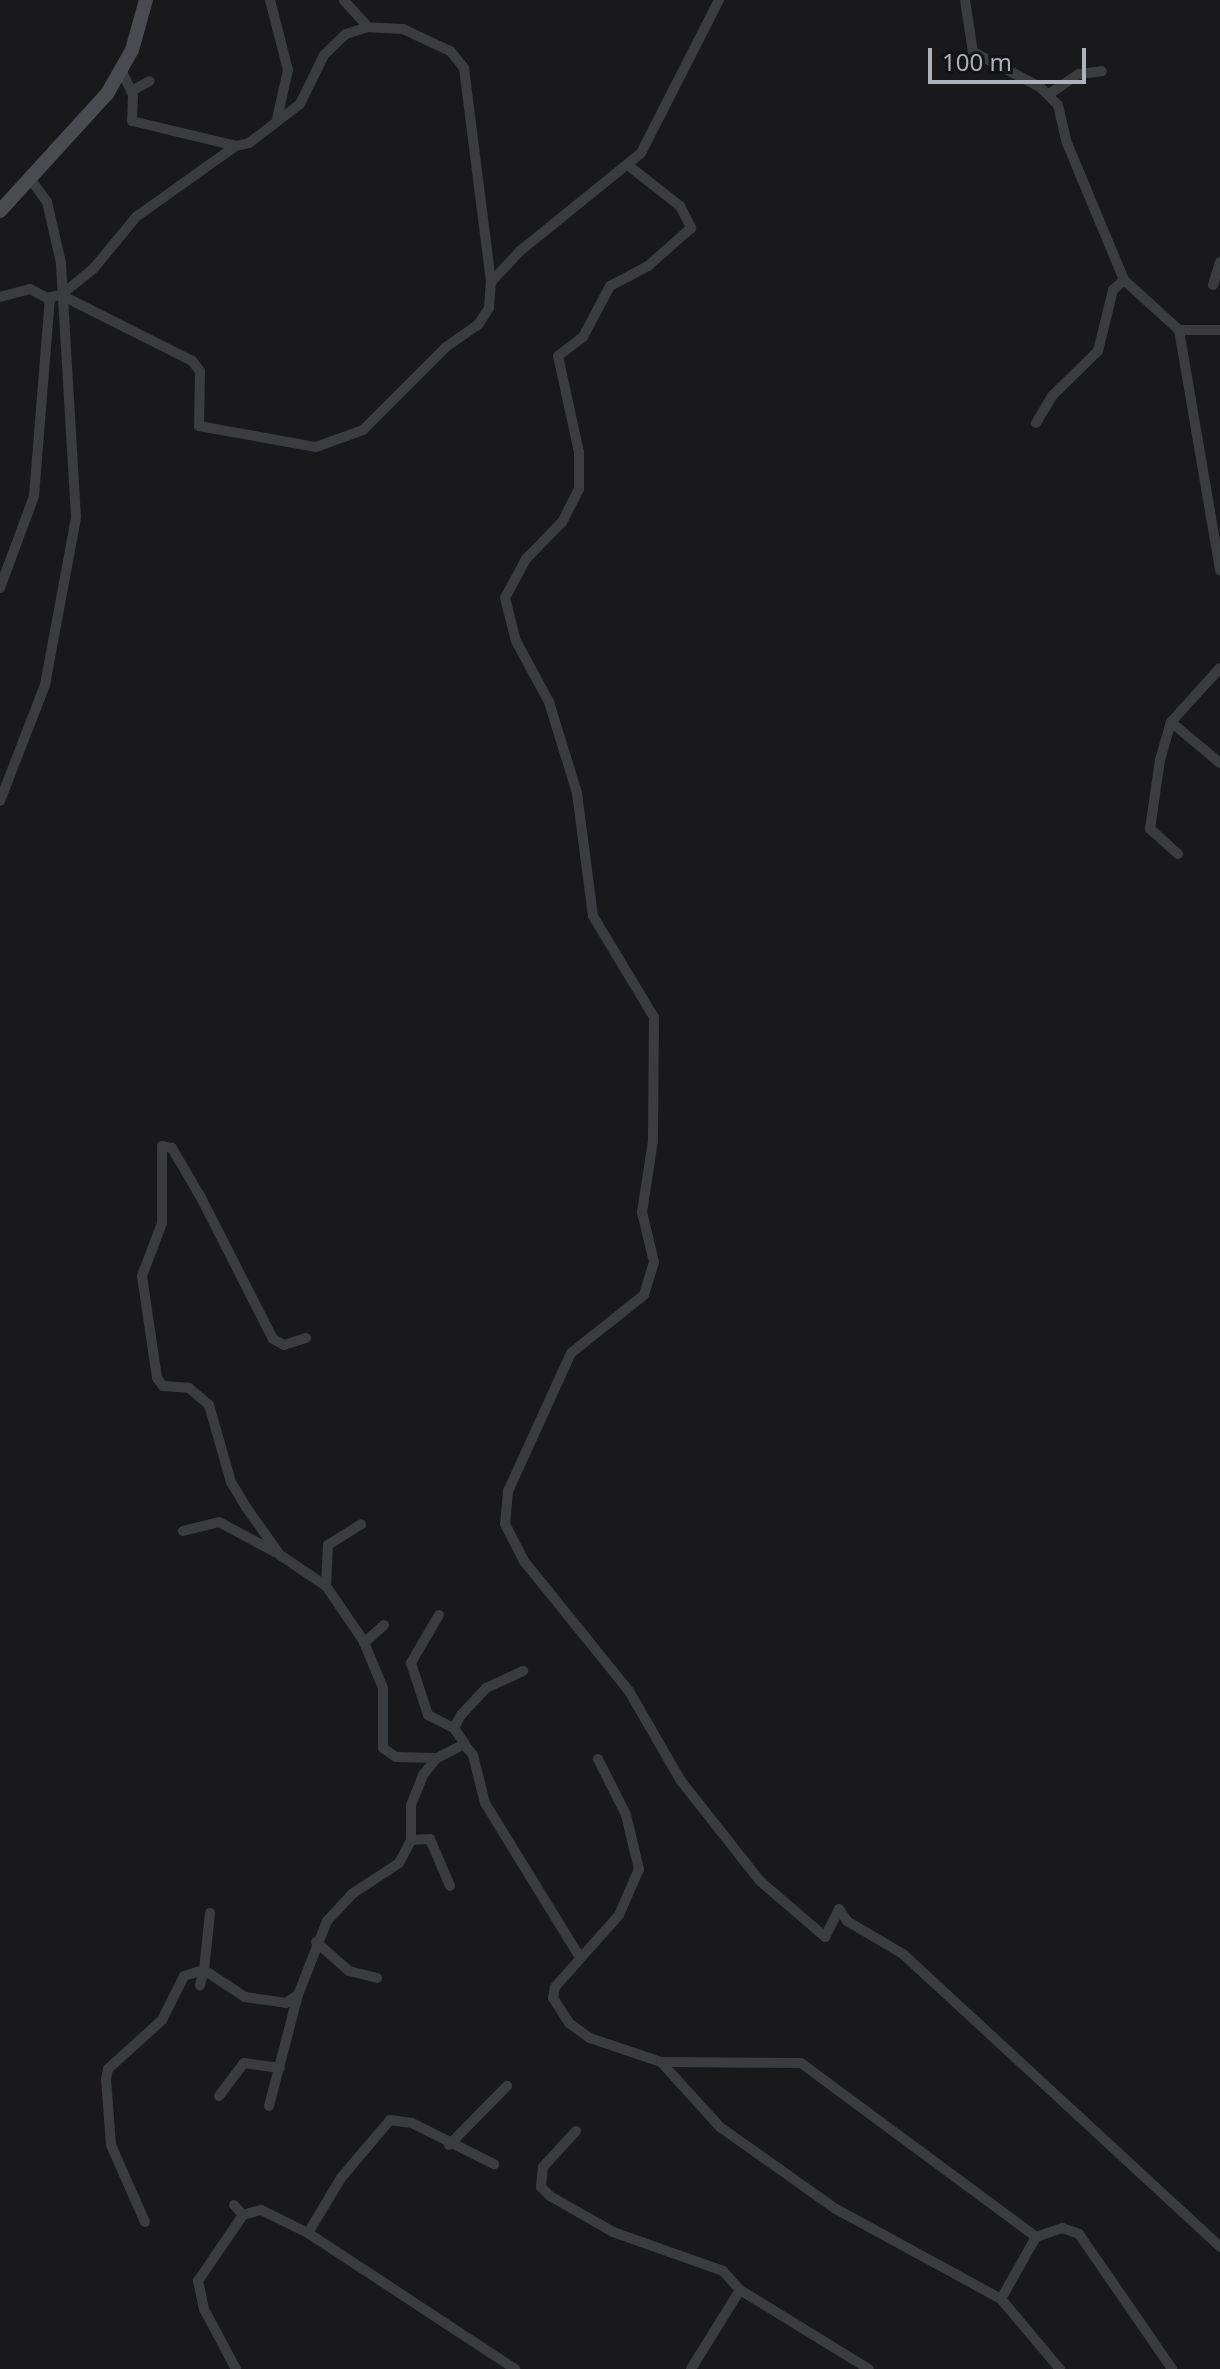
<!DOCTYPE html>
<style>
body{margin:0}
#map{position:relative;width:1220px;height:2369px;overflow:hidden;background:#19191b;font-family:"Noto Sans",sans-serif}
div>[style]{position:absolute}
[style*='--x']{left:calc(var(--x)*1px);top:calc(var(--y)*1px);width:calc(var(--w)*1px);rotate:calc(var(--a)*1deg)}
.street>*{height:10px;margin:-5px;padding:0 5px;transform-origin:5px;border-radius:5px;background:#3a3c40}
.secondary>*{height:14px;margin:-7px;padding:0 7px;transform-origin:7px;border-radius:7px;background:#494b50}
span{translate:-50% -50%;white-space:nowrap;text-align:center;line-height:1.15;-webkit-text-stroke:6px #141416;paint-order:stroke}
.scale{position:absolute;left:928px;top:48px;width:158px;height:36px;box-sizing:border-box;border:4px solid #adb1ba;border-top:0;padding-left:10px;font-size:24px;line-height:28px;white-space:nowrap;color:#adb1ba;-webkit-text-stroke:6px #141416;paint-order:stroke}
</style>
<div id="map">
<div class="street">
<i style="--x:270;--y:0;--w:72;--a:75.6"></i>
<i style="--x:288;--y:70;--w:50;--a:102.7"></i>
<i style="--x:965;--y:0;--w:53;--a:81.3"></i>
<i style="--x:973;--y:52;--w:76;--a:27.6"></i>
<i style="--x:1040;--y:87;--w:25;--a:45"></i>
<i style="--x:1058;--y:105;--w:39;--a:77"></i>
<i style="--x:1067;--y:143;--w:148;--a:67.4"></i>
<i style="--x:1124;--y:280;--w:74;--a:42.3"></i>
<i style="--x:1179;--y:330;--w:244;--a:80.3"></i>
<i style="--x:122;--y:72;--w:25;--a:64"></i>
<i style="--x:133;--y:95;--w:26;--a:92"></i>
<i style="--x:132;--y:121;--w:107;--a:13.5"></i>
<i style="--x:236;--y:146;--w:13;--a:-13"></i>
<i style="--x:249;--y:143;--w:64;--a:-37.4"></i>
<i style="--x:300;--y:104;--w:55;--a:-63.9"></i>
<i style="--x:324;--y:55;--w:30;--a:-44"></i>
<i style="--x:346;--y:34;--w:23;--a:-18"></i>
<i style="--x:131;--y:91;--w:21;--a:-28"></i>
<i style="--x:1049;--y:94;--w:36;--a:-34"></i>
<i style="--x:1079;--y:74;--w:23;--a:-7"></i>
<i style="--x:629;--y:166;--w:65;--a:38.1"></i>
<i style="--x:680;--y:206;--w:25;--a:63"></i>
<i style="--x:691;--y:228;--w:57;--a:138.5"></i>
<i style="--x:648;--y:266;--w:43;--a:152.2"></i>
<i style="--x:610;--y:286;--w:58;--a:117.9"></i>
<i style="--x:583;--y:337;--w:31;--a:143"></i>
<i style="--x:558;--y:356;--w:98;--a:77.7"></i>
<i style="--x:579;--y:452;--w:37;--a:90"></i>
<i style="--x:579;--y:489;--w:37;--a:117"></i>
<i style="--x:562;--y:522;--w:52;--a:134.2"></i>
<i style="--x:526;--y:559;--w:44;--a:118.3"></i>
<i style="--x:505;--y:598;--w:44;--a:75.7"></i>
<i style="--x:516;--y:641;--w:69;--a:61.6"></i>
<i style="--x:549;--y:702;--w:95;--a:72.9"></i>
<i style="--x:577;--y:793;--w:124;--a:82.6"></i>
<i style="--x:593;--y:916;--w:118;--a:58.9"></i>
<i style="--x:654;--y:1017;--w:124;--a:90.5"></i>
<i style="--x:653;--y:1141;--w:72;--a:98.8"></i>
<i style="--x:642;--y:1212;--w:51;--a:76.5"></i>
<i style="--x:654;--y:1262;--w:34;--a:107"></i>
<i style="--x:644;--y:1295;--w:93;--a:141.5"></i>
<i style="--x:571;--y:1353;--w:152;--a:114.5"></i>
<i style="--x:508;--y:1491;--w:33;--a:95"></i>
<i style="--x:505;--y:1524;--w:42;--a:62.8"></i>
<i style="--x:524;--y:1561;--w:167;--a:51.1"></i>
<i style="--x:629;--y:1691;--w:104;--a:60"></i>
<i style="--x:681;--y:1781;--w:127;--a:51.7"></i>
<i style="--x:760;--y:1881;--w:86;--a:40.7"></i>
<i style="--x:825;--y:1937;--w:31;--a:-63"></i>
<i style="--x:839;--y:1909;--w:14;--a:56"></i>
<i style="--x:847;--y:1921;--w:65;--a:30.5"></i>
<i style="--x:903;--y:1954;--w:432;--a:42.7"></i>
<i style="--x:491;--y:282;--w:42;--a:-46.9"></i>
<i style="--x:520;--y:251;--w:156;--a:-39"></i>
<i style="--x:641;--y:153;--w:172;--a:-63"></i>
<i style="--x:1213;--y:285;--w:24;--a:-73"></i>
<i style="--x:61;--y:295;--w:147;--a:26.7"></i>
<i style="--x:192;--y:361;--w:13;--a:51"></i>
<i style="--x:200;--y:371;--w:55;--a:91"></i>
<i style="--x:199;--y:426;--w:119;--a:10.2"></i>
<i style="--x:316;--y:447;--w:50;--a:-19.9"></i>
<i style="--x:363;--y:430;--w:117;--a:-45"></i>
<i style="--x:446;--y:347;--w:39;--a:-35"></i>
<i style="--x:478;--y:325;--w:20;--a:-57"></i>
<i style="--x:489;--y:308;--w:26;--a:-86"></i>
<i style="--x:491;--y:282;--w:216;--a:-97.2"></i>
<i style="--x:464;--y:68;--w:22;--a:-129"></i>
<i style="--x:450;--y:51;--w:52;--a:-154.9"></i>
<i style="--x:403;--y:29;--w:35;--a:-177"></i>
<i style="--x:368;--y:27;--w:36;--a:-132"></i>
<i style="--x:0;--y:297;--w:31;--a:-15"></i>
<i style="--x:30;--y:289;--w:19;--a:28"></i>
<i style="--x:47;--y:298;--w:14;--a:-12"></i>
<i style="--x:61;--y:295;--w:43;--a:-39.3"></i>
<i style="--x:94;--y:268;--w:66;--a:-50.5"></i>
<i style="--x:136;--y:217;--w:120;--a:-35.5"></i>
<i style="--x:1179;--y:330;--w:41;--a:0"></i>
<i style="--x:1036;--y:423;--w:31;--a:-59"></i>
<i style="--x:1052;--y:396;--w:64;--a:-44.4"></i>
<i style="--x:1098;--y:351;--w:63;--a:-76.2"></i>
<i style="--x:1113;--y:290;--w:15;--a:-42"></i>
<i style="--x:0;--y:588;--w:98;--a:-69.7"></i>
<i style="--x:34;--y:496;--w:199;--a:-85.4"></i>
<i style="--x:1171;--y:722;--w:64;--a:39.9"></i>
<i style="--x:0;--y:801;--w:124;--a:-68.8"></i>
<i style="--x:45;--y:685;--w:171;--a:-79.5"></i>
<i style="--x:76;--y:517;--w:254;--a:-93.4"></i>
<i style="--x:61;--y:263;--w:63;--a:-102.9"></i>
<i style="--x:47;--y:202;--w:29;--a:-126"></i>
<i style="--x:1178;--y:854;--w:38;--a:-138"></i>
<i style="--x:1150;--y:829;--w:70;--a:-81.8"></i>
<i style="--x:1160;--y:760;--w:40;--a:-74"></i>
<i style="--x:1171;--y:722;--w:73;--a:-47.8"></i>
<i style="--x:306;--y:1338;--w:23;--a:162"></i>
<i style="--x:284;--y:1345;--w:13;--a:-151"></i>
<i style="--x:273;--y:1339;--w:161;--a:-117"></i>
<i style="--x:200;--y:1196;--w:56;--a:-120.3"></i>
<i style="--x:172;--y:1148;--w:10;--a:-169"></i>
<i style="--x:162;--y:1146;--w:77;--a:90"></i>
<i style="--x:162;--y:1223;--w:57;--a:110.7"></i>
<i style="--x:142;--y:1276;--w:103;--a:81.6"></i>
<i style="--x:157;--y:1378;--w:10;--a:53"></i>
<i style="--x:163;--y:1386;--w:26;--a:4"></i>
<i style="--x:189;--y:1388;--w:26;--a:40"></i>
<i style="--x:209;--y:1405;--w:80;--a:74.1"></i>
<i style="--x:231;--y:1482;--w:29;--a:59"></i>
<i style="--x:246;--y:1507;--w:59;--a:54.7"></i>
<i style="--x:280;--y:1555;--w:55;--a:34"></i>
<i style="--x:326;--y:1586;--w:65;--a:55.6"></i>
<i style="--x:363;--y:1640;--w:52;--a:67.4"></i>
<i style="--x:383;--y:1688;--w:60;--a:90"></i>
<i style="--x:383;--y:1748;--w:16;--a:35"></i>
<i style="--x:396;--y:1757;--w:41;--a:1.4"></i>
<i style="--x:183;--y:1531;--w:37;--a:-14"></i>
<i style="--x:219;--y:1522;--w:64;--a:28.2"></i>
<i style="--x:326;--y:1586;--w:41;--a:-87.2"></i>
<i style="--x:328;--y:1545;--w:39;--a:-32"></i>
<i style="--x:439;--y:1615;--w:56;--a:120.3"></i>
<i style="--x:411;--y:1663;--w:55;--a:71.9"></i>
<i style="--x:428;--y:1715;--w:29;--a:27"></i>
<i style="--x:364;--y:1643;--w:27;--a:-42"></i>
<i style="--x:465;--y:1744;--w:19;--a:-125"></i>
<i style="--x:454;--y:1728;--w:15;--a:-62"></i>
<i style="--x:461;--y:1715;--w:37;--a:-47"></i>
<i style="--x:486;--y:1688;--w:41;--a:-24.7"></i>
<i style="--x:598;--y:1759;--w:63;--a:63.4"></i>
<i style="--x:626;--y:1815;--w:56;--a:76.5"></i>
<i style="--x:639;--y:1869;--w:50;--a:113.5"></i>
<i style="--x:619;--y:1915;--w:96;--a:131.6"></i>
<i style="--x:555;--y:1987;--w:11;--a:100"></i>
<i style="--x:553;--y:1998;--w:30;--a:57"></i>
<i style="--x:569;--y:2023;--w:26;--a:36"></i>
<i style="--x:590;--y:2038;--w:75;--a:18.7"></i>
<i style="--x:661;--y:2062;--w:140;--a:0.4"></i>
<i style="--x:801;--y:2063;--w:292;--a:36.5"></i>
<i style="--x:411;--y:1840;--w:19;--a:-3"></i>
<i style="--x:430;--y:1839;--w:51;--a:66.9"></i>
<i style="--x:210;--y:1913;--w:57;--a:96"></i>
<i style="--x:204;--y:1970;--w:49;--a:33.4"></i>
<i style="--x:245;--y:1997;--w:41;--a:8.3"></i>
<i style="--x:286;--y:2003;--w:14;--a:-34"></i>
<i style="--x:298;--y:1995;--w:79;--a:-68.6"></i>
<i style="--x:327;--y:1921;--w:37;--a:-47"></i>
<i style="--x:352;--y:1894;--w:56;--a:-33.4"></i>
<i style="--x:399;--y:1863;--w:26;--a:-62"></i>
<i style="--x:411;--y:1840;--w:35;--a:-90"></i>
<i style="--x:411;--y:1805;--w:32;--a:-68"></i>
<i style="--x:423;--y:1775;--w:22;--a:-51"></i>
<i style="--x:437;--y:1758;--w:30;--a:-27"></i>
<i style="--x:464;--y:1744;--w:14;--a:51"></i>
<i style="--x:473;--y:1755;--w:49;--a:76"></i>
<i style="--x:485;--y:1803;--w:180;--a:58.4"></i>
<i style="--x:316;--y:1942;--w:44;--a:41.3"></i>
<i style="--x:349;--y:1971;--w:29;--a:14"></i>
<i style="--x:661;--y:2062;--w:88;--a:47.8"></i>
<i style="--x:720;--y:2127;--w:142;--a:35.3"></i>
<i style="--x:836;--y:2209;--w:188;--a:28.6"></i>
<i style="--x:1001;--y:2299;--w:71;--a:-60.6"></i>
<i style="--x:1036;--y:2237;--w:28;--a:-19"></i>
<i style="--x:1062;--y:2228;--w:18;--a:19"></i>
<i style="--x:1079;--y:2234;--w:164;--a:55.4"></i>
<i style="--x:219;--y:2096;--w:41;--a:-52.9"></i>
<i style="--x:244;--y:2063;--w:36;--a:8"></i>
<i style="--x:269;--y:2106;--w:115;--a:-75.4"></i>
<i style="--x:576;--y:2131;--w:49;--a:132.5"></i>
<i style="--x:543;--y:2167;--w:20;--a:96"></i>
<i style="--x:541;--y:2187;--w:13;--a:45"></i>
<i style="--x:550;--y:2196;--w:73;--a:29.7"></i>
<i style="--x:613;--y:2232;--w:117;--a:19.5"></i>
<i style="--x:723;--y:2271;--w:25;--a:48"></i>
<i style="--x:740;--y:2290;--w:151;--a:31.5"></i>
<i style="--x:449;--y:2145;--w:83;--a:-45.5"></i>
<i style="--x:234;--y:2205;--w:13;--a:48"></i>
<i style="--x:145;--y:2222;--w:84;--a:-113.8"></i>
<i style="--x:111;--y:2145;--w:66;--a:-94.3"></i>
<i style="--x:106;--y:2079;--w:10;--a:-79"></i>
<i style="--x:108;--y:2069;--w:73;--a:-42.2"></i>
<i style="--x:162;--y:2020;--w:49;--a:-63.4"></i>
<i style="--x:184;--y:1976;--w:21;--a:-17"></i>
<i style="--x:204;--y:1970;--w:16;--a:105"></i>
<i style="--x:308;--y:2233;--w:64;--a:-59"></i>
<i style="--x:341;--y:2178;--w:76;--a:-49.8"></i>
<i style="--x:390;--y:2120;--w:22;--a:8"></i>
<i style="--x:412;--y:2123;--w:92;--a:26.6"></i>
<i style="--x:1001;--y:2299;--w:92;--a:49.9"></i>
<i style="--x:236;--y:2369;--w:68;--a:-118.1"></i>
<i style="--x:204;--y:2309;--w:29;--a:-102"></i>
<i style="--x:198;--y:2281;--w:80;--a:-55.7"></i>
<i style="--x:243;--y:2215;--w:19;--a:-16"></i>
<i style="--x:261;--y:2210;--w:52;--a:26.1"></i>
<i style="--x:308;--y:2233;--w:248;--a:33.3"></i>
<i style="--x:691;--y:2369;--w:93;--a:-58.2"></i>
</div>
<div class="secondary">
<i style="--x:0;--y:211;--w:159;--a:-47.6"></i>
<i style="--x:107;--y:94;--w:51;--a:-60.4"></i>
<i style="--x:132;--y:50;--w:52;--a:-74.4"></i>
</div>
<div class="scale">100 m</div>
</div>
